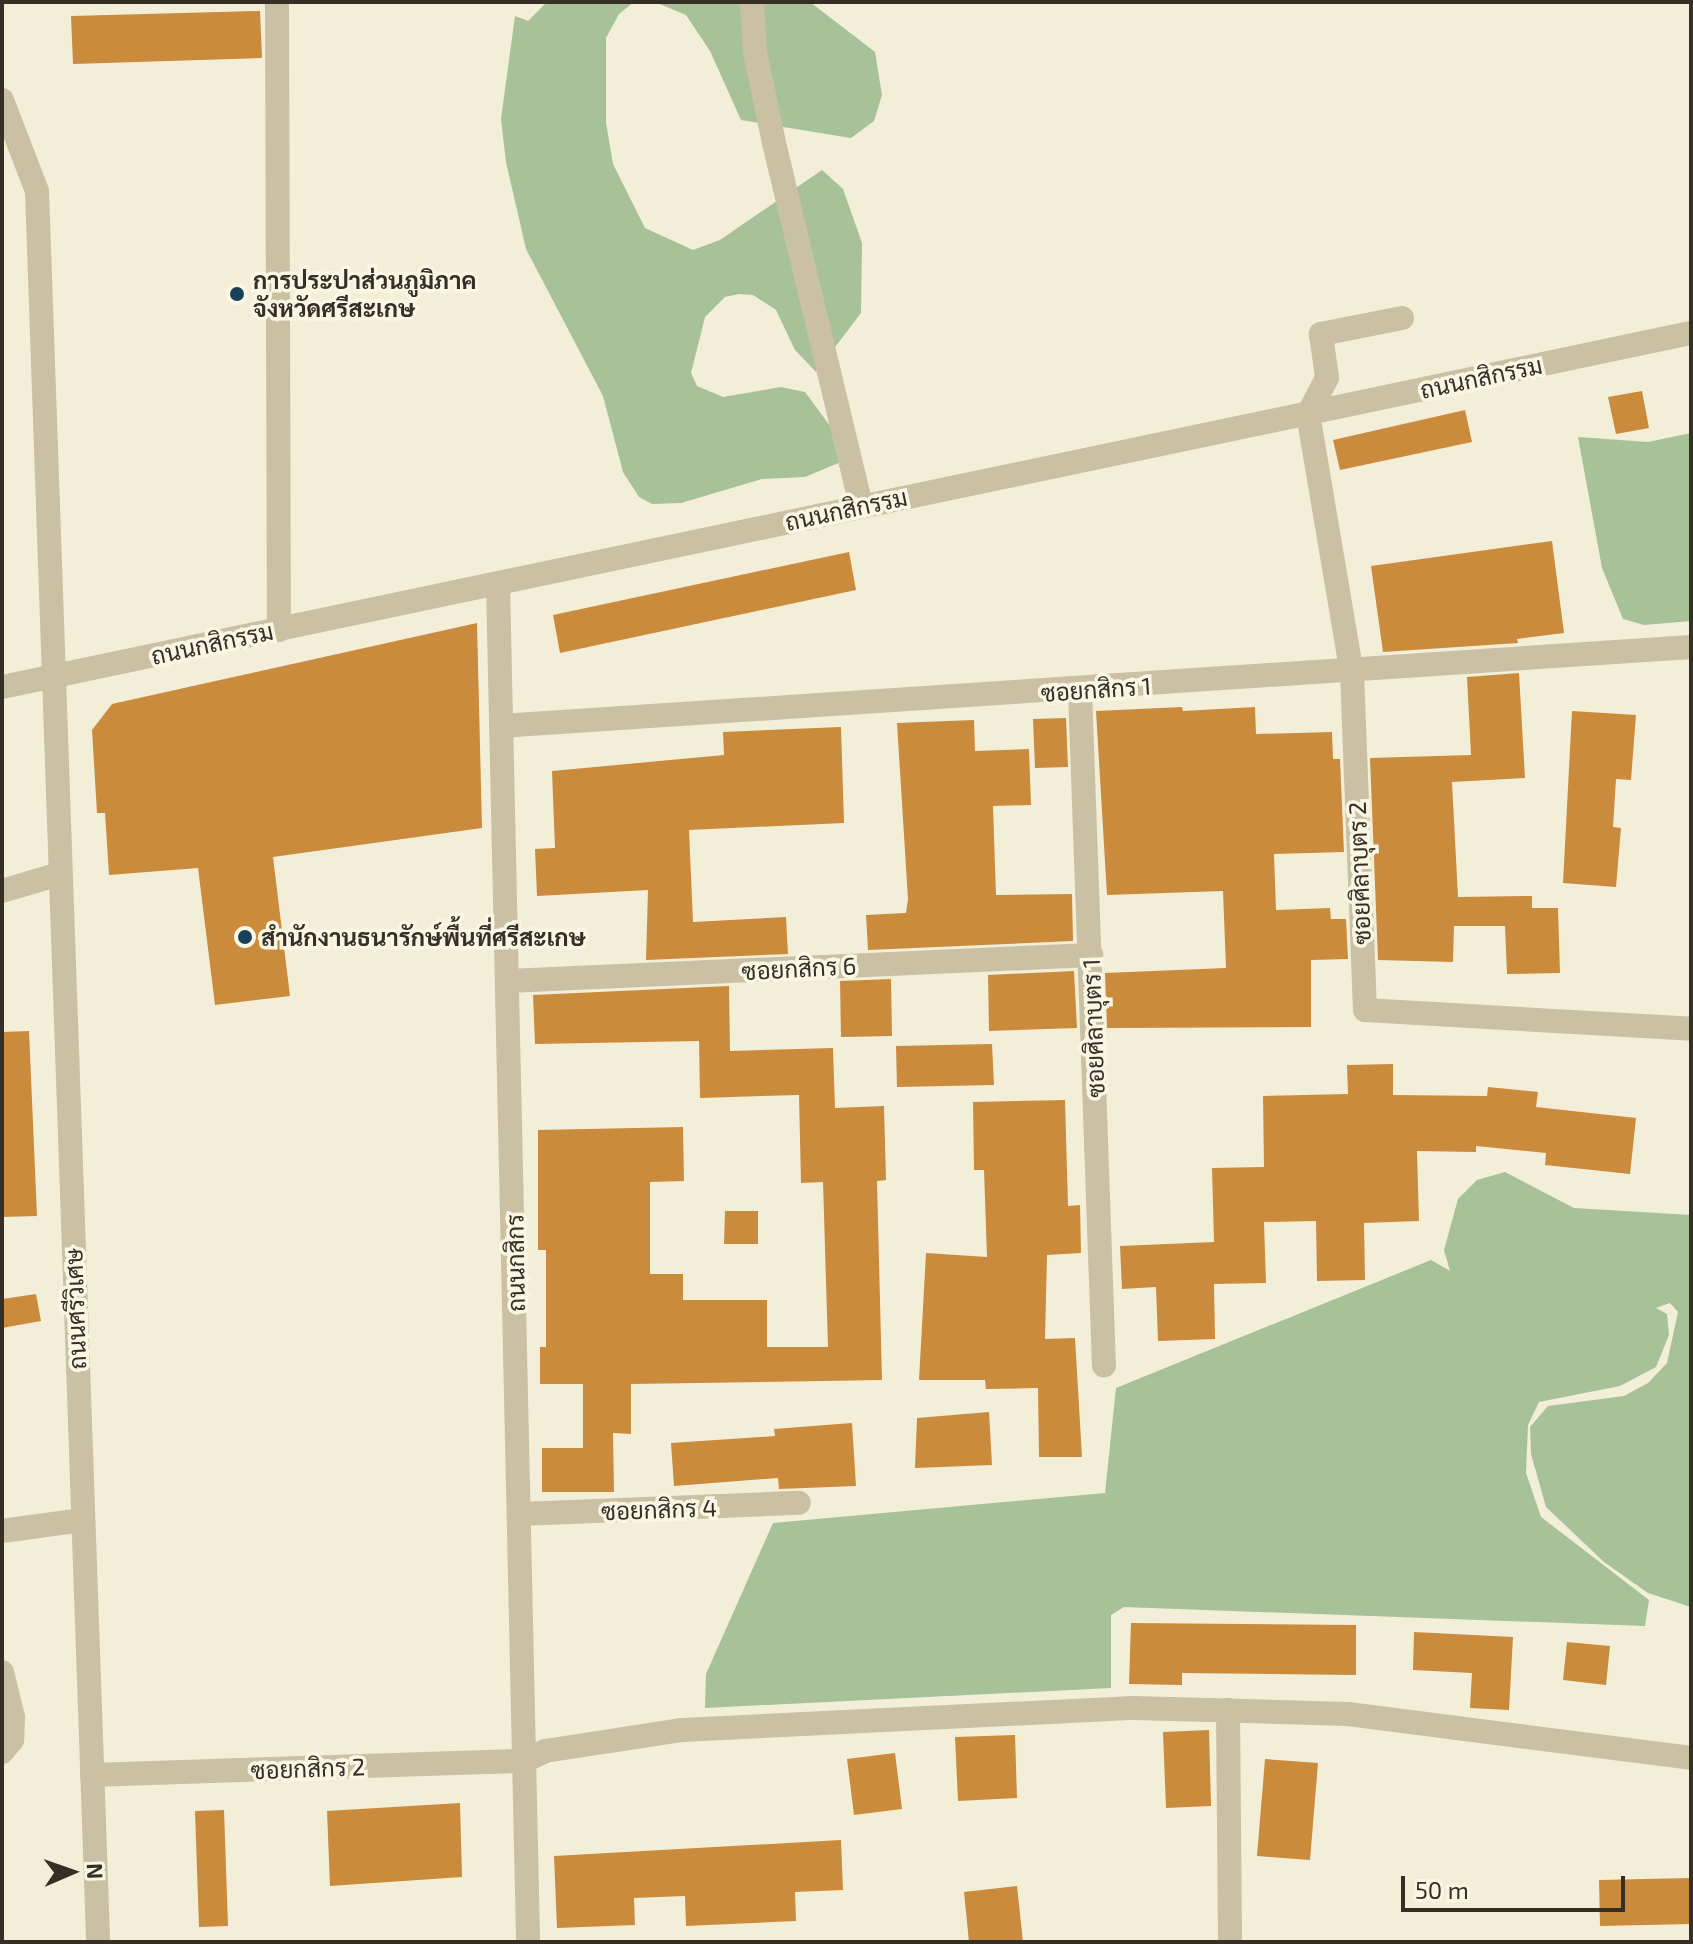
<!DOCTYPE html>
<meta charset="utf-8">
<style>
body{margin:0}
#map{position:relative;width:1693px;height:1944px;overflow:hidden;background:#f2eed8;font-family:"Exo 2",Sarabun,sans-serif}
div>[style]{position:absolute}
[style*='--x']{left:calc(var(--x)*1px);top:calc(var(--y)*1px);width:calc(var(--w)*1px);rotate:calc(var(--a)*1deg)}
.green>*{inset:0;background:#a7c198}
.building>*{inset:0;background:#cb8b3d}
.minor>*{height:24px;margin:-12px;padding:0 12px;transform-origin:12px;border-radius:12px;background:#cac1a4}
.dots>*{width:22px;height:22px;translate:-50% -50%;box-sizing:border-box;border:4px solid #faf6e4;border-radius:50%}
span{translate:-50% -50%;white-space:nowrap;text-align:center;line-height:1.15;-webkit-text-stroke:7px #faf6e4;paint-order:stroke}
.poi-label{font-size:24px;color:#352f26;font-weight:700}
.left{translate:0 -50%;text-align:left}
.street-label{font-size:24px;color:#352f26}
.frame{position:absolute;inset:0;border:4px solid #352f26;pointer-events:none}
.north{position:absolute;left:32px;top:1832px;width:80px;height:80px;-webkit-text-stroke:6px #faf6e4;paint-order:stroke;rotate:88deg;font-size:22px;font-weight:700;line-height:32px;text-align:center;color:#352f26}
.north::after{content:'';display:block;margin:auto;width:28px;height:36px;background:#352f26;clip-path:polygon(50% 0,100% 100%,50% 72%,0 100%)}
.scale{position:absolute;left:1401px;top:1876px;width:224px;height:36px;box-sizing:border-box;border:4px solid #352f26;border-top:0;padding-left:10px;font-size:24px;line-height:28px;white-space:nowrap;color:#352f26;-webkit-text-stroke:6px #faf6e4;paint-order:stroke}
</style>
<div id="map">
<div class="green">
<i style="clip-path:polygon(547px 2px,634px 2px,619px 14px,606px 38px,606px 123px,613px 164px,645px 228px,693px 250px,720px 240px,822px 170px,843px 189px,862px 243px,861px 313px,816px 372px,795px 350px,776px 310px,753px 295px,739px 294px,725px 297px,705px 317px,691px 373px,697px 386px,723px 397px,781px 387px,805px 392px,836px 434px,841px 462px,805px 477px,762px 479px,681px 503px,652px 504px,639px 497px,623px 472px,603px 396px,526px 249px,506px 162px,501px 119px,515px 16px,528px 21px)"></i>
<i style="clip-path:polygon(655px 2px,810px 2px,875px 52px,882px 95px,874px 121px,851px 138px,741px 120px,710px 51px,686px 15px)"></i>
<i style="clip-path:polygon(1691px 433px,1691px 621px,1644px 625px,1623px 619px,1602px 568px,1578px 437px,1648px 442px)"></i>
<i style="clip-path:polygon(1505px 1172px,1574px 1208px,1691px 1215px,1691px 1607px,1648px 1593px,1604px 1562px,1546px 1507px,1531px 1454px,1530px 1427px,1548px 1406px,1624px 1396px,1648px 1383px,1667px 1363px,1678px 1312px,1670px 1303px,1656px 1308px,1667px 1314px,1669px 1335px,1656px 1367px,1620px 1386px,1539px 1402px,1528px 1425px,1526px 1473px,1541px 1517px,1649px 1600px,1645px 1626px,1124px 1607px,1111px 1615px,1111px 1688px,705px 1708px,706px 1674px,773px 1523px,1105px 1493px,1116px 1388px,1431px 1260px,1450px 1271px,1444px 1250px,1458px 1199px,1477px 1180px)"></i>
</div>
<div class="building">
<i style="clip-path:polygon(260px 11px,262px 58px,73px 64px,71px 16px)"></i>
<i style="clip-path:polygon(1642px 391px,1649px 428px,1616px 434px,1608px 397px)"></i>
<i style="clip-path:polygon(1465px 410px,1472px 442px,1340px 470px,1333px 440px)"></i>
<i style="clip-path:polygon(1552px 541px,1564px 633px,1517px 639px,1518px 643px,1383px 652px,1371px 566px)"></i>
<i style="clip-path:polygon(849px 552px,856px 590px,560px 653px,553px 615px)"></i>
<i style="clip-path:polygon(477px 623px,482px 828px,273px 857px,290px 996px,215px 1005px,198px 868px,109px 875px,105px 813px,97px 813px,92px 730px,112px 704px)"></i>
<i style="clip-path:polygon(1519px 673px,1525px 778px,1452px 782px,1458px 897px,1532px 896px,1532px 908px,1558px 908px,1560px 973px,1507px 974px,1505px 926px,1454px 926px,1453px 962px,1378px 960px,1370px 758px,1471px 755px,1467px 677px)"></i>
<i style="clip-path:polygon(1182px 707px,1183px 711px,1255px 707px,1256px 734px,1332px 732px,1333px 759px,1340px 759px,1344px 852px,1274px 854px,1276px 910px,1330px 908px,1331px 919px,1346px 919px,1348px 959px,1311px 960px,1311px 1027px,1107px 1028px,1105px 973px,1226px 968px,1223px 891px,1107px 895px,1096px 711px)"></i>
<i style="clip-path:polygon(1572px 711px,1636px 715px,1631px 780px,1616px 779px,1613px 827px,1621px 828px,1616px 887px,1563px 883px)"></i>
<i style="clip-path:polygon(1066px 718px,1068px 767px,1035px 768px,1033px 719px)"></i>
<i style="clip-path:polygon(974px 720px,975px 751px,1029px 749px,1031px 805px,993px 806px,996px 895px,1072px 894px,1073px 941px,868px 950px,866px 915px,906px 913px,908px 899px,897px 723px)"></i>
<i style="clip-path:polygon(841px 727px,844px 823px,689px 830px,693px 922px,786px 917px,788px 954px,646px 960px,648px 890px,537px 896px,535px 849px,555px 848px,552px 771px,724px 755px,723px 732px)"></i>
<i style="clip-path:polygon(1074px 971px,1077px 1028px,989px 1031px,988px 975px)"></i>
<i style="clip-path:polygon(891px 979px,892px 1036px,841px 1037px,840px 981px)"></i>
<i style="clip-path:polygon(729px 986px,730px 1051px,833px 1048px,835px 1108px,884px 1106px,886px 1180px,877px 1181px,882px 1380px,631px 1384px,631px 1434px,613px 1433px,614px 1492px,542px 1492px,542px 1448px,583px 1448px,583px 1384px,540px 1384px,540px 1347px,546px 1347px,546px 1250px,538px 1250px,538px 1130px,683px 1127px,684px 1181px,650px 1182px,650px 1274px,683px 1274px,683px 1300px,767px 1300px,767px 1347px,828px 1347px,823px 1182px,801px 1183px,799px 1095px,700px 1098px,699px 1041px,535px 1044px,533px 995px)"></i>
<i style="clip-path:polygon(29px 1031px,37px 1216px,2px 1217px,2px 1032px)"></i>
<i style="clip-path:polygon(992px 1044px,994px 1085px,897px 1087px,896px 1046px)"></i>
<i style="clip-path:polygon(1393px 1064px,1393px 1095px,1487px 1096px,1488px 1087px,1538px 1092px,1536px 1107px,1636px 1118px,1630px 1174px,1545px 1165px,1546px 1153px,1476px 1146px,1476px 1152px,1417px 1151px,1419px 1221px,1364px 1223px,1365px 1280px,1317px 1281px,1316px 1221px,1264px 1222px,1266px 1283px,1214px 1284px,1215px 1339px,1158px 1341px,1156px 1287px,1122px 1289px,1120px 1246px,1214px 1242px,1212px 1168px,1264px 1167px,1263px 1096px,1348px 1094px,1347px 1065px)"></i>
<i style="clip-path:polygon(1065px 1100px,1068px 1206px,1080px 1205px,1081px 1253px,1047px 1255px,1045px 1339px,1075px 1338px,1082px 1457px,1039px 1457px,1038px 1388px,986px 1389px,985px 1380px,919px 1380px,926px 1253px,987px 1257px,984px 1170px,974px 1170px,973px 1102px)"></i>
<i style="clip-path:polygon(725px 1211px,758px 1211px,758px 1244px,724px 1244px)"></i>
<i style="clip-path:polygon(36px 1294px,41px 1321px,2px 1328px,2px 1299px)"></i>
<i style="clip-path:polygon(989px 1412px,992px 1465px,915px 1468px,917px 1418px)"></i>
<i style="clip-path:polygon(852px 1423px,856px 1486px,779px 1489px,778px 1478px,674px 1486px,671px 1443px,775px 1436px,774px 1429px)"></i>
<i style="clip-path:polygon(1131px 1623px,1356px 1625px,1356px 1675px,1182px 1673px,1182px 1685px,1129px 1684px)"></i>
<i style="clip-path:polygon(1414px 1632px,1513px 1637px,1509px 1710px,1470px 1708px,1472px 1673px,1413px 1670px)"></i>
<i style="clip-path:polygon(1567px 1642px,1610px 1646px,1606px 1685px,1563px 1680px)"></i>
<i style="clip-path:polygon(1209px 1730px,1211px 1806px,1166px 1808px,1163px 1732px)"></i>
<i style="clip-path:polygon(1015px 1735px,1017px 1798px,958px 1801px,955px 1737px)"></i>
<i style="clip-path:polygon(895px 1753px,902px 1809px,854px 1815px,847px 1759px)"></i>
<i style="clip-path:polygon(1265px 1759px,1318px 1763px,1310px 1860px,1257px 1856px)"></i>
<i style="clip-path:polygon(460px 1803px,462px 1877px,330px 1886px,327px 1811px)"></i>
<i style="clip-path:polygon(224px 1810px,228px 1926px,199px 1927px,195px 1811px)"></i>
<i style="clip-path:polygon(841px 1840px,843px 1890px,795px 1892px,796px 1921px,686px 1926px,685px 1896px,634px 1898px,635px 1925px,557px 1928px,554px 1856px)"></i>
<i style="clip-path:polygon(1691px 1878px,1691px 1924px,1600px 1926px,1599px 1880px)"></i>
<i style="clip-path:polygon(1017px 1886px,1023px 1942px,969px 1942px,964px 1892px)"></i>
</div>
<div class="minor">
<i style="--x:752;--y:2;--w:50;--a:86.6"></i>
<i style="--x:755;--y:52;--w:93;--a:78.2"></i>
<i style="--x:774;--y:143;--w:372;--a:76.5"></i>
<i style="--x:277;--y:4;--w:626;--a:89.82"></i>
<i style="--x:2;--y:100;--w:97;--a:69"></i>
<i style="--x:37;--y:191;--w:1752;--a:88"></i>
<i style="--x:1402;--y:318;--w:83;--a:168.8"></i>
<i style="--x:1321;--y:334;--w:44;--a:82.2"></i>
<i style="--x:1327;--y:378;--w:41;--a:117.8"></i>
<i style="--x:1308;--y:414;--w:263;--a:80.4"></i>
<i style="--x:1352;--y:673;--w:337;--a:87.8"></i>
<i style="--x:1365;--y:1010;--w:327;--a:3.3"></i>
<i style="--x:498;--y:584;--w:1358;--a:88.73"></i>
<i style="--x:2;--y:687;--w:1726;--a:-11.84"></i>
<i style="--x:1080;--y:690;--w:676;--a:87.97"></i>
<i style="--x:501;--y:726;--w:1193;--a:-3.8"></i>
<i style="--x:2;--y:891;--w:59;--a:-16.6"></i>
<i style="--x:508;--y:981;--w:584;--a:-2.55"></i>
<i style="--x:520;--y:1514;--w:279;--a:-2.3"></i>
<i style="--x:2;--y:1531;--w:81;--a:-7.8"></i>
<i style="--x:2;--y:1672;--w:46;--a:76.3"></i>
<i style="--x:13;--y:1717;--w:23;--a:92"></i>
<i style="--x:12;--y:1740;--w:16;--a:130"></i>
<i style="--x:1228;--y:1710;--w:232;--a:89.5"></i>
<i style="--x:92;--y:1775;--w:432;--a:-1.9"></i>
<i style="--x:524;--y:1761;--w:23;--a:-25"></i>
<i style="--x:545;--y:1751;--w:139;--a:-8.7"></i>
<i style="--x:682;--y:1730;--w:453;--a:-2.8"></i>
<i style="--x:1134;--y:1708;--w:214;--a:1.6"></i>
<i style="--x:1348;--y:1714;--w:346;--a:7.3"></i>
</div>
<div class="dots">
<i style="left:237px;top:294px;background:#1a4158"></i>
<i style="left:245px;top:937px;background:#1a4158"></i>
</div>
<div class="poi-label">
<span class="left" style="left:253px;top:294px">การประปาส่วนภูมิภาค<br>จังหวัดศรีสะเกษ</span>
<span class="left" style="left:261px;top:937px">สำนักงานธนารักษ์พื้นที่ศรีสะเกษ</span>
</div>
<div class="street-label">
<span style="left:1481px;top:377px;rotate:-12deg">ถนนกสิกรรม</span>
<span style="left:846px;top:509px;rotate:-12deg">ถนนกสิกรรม</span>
<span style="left:212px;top:643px;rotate:-12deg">ถนนกสิกรรม</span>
<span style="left:1096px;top:689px;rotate:-4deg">ซอยกสิกร 1</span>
<span style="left:1359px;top:873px;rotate:-92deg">ซอยศิลาบุตร 2</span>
<span style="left:799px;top:968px;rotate:-3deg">ซอยกสิกร 6</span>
<span style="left:1093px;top:1028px;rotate:-92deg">ซอยศิลาบุตร 1</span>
<span style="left:515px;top:1263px;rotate:-91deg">ถนนกสิกร</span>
<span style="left:75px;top:1309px;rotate:-92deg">ถนนศรีวิเศษ</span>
<span style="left:659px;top:1509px;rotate:-2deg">ซอยกสิกร 4</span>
<span style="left:308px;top:1768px;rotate:-2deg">ซอยกสิกร 2</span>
</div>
<div class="frame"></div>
<div class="north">N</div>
<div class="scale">50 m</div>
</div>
